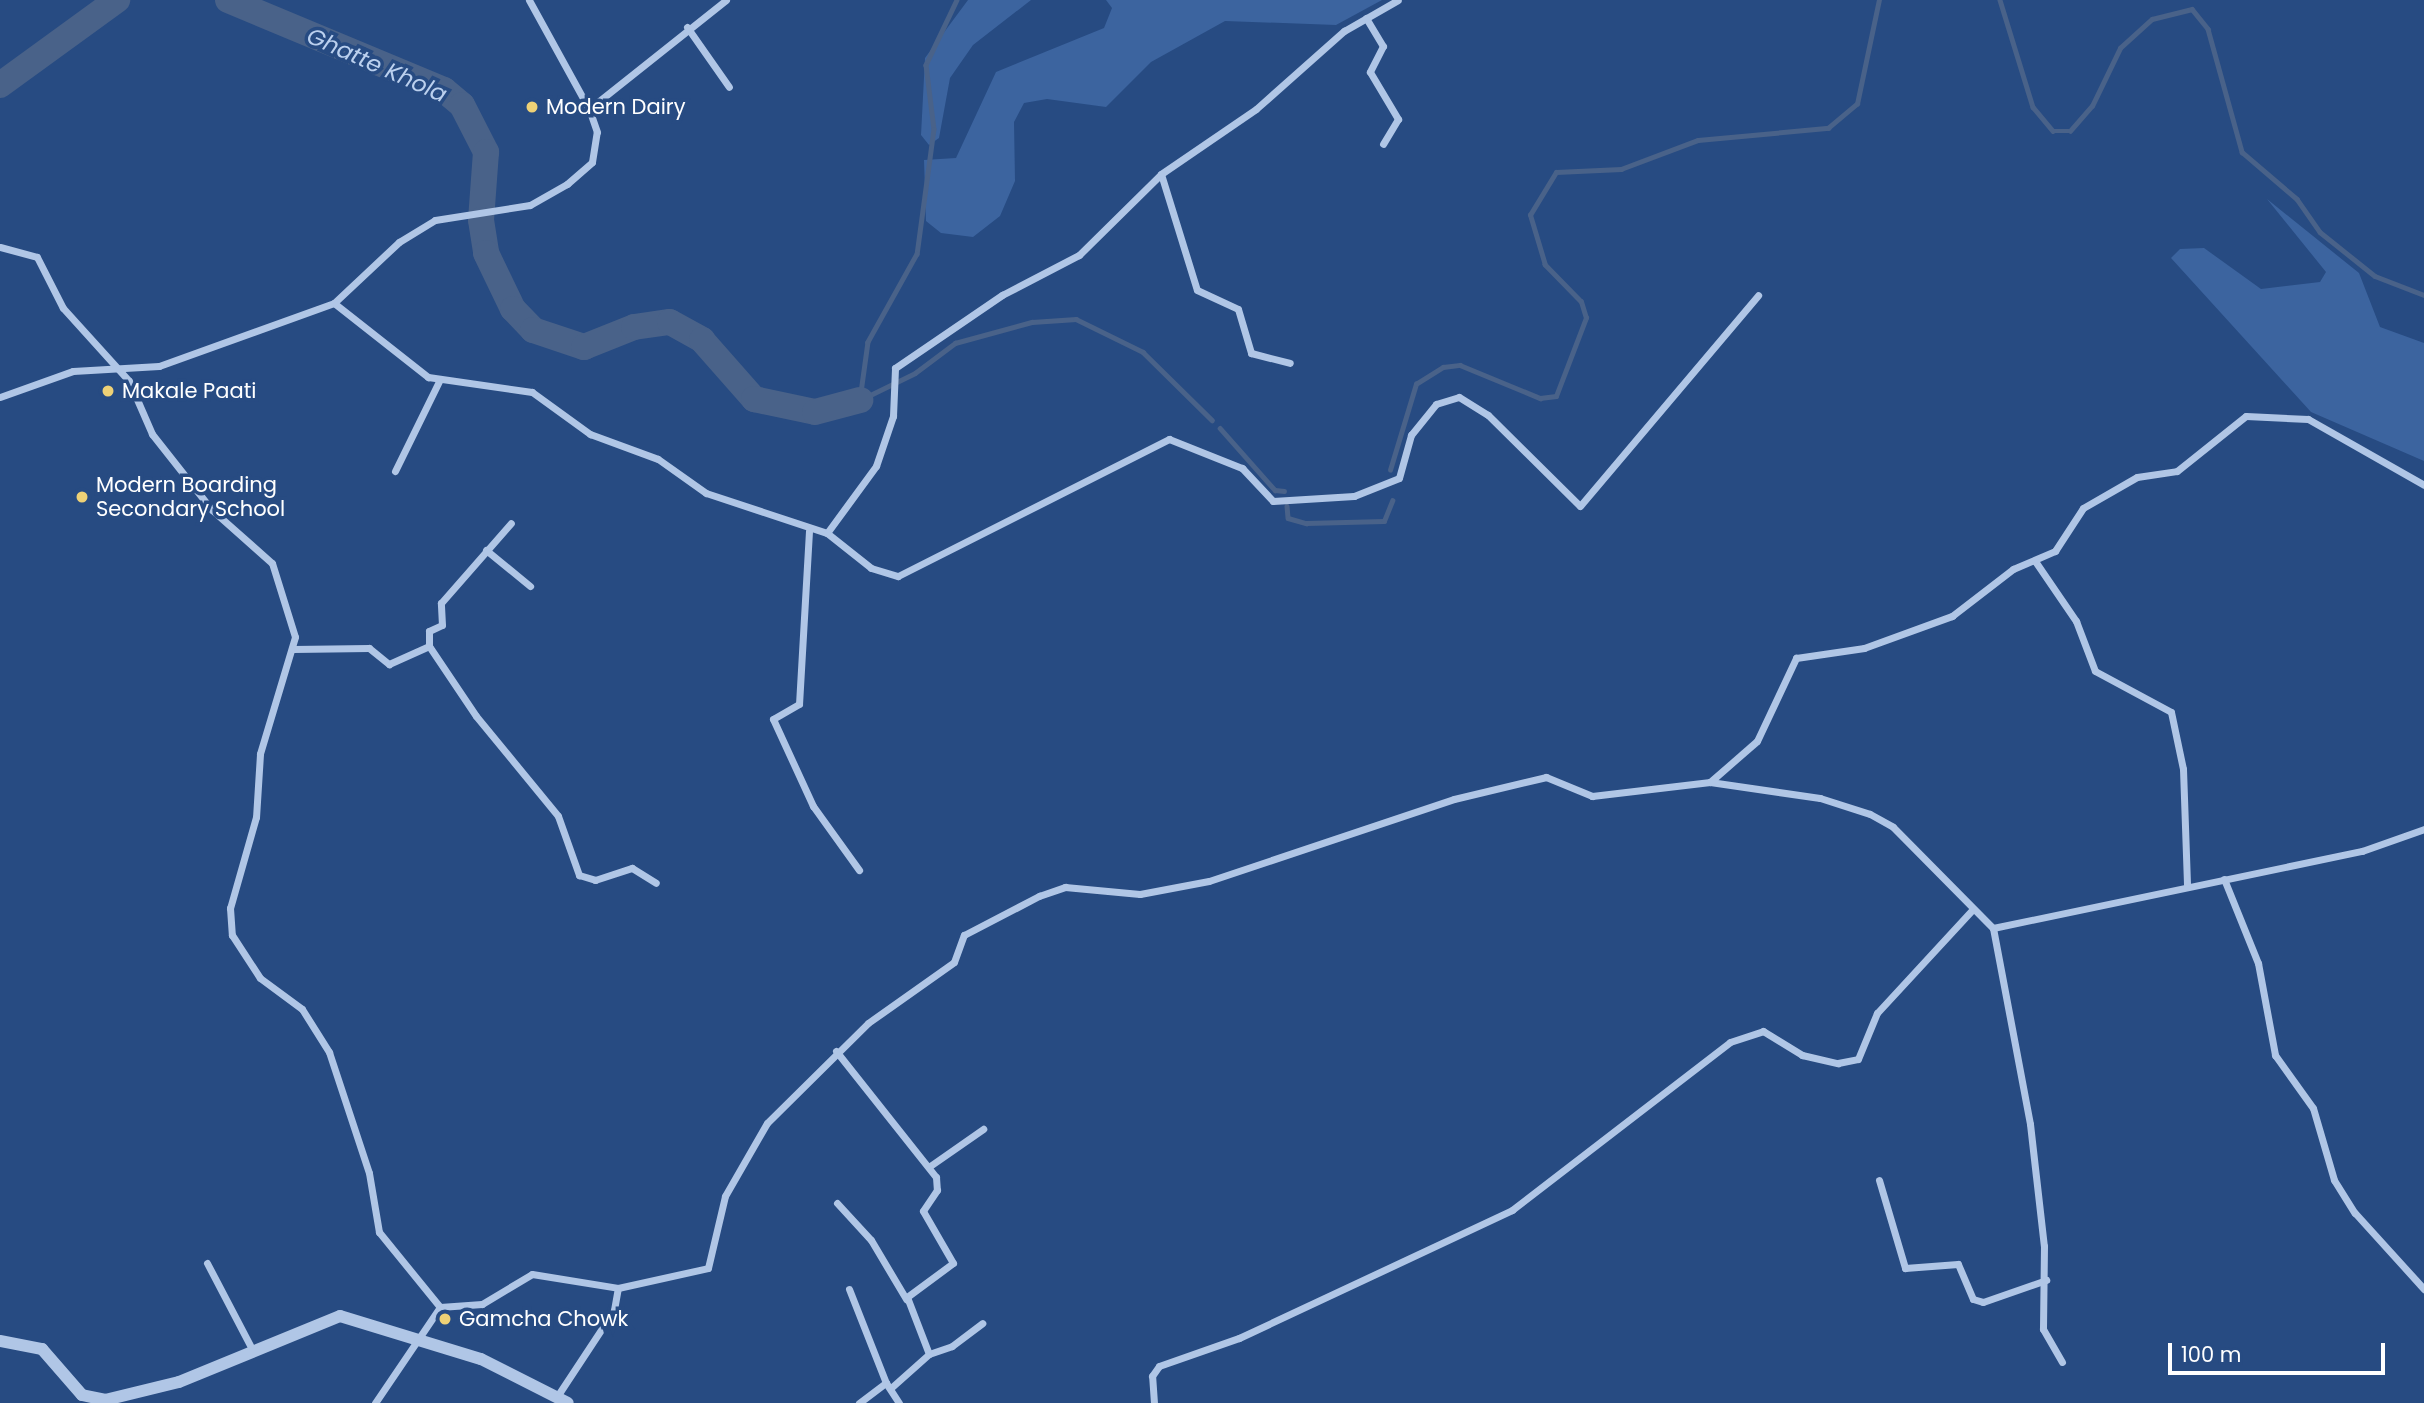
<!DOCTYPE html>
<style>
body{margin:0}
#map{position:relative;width:2424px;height:1403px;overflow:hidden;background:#274b82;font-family:Poppins,sans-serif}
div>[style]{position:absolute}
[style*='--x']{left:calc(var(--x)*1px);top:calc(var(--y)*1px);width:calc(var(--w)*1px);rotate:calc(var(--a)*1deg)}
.green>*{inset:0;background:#3c649f}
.stream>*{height:4.5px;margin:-2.25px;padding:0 2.25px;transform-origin:2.25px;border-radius:2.25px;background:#496289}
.river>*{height:26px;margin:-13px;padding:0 13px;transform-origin:13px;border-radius:13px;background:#496289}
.minor>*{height:7px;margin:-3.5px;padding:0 3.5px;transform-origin:3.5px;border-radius:3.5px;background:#b0c6e6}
.tertiary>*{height:12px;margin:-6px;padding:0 6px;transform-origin:6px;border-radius:6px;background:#b0c6e6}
.dots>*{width:19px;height:19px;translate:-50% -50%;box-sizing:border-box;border:4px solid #274b82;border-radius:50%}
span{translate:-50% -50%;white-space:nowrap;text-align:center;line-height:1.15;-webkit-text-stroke:7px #274b82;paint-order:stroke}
.poi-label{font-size:21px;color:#fff}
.left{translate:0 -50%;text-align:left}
.water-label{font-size:23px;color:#bbd0ee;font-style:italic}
.scale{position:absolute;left:2168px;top:1343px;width:217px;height:32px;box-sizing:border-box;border:4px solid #fff;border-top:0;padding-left:9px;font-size:21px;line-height:24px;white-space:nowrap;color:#fff;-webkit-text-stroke:5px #274b82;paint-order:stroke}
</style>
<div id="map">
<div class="green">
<i style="clip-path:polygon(968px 0,1031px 0,973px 45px,950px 78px,939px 138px,929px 145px,921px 135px,925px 58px)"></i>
<i style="clip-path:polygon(1106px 0,1382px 0,1336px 25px,1225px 21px,1151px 62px,1106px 107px,1047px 99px,1024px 103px,1014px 122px,1015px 181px,1000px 216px,973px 237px,941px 233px,926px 221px,924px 160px,956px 158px,996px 72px,1104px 28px,1112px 8px)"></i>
<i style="clip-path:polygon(2267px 199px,2359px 273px,2380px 327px,2424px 343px,2424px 461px,2311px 412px,2171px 258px,2180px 249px,2204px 248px,2261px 289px,2320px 282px,2326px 272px)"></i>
</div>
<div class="stream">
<i style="--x:957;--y:0;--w:72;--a:115.5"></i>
<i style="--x:926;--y:65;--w:64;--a:82.9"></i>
<i style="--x:934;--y:129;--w:126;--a:97.7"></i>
<i style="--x:917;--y:254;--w:101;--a:119.1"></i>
<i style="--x:868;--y:342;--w:59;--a:97.9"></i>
<i style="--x:860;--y:400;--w:61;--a:-26.1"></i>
<i style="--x:915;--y:373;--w:50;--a:-36.9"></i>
<i style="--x:955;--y:343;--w:80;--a:-15.3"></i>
<i style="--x:1032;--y:322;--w:44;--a:-3.9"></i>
<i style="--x:1076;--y:319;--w:75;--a:26.2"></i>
<i style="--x:1143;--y:352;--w:97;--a:44.6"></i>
<i style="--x:2000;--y:0;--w:112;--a:72.9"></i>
<i style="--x:2033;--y:107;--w:31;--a:50"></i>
<i style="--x:2053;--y:131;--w:17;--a:0"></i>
<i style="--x:2070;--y:131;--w:33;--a:-49"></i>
<i style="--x:2092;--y:106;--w:64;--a:-64.2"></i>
<i style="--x:2120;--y:48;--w:43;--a:-42.2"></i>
<i style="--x:2152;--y:19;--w:41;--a:-14"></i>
<i style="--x:2192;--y:9;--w:26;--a:51"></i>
<i style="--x:2208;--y:29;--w:128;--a:74.5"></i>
<i style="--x:2242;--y:152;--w:72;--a:40.5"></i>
<i style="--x:2297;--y:199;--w:40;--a:55.1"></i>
<i style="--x:2320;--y:232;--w:70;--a:38.7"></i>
<i style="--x:2375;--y:276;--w:53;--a:21.2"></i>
<i style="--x:1220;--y:428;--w:83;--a:48.4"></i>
<i style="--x:1275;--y:490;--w:9;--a:6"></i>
<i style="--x:1390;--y:470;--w:90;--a:-73.2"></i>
<i style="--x:1416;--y:384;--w:32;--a:-32"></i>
<i style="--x:1443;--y:367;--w:17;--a:-7"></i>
<i style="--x:1460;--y:365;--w:87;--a:22.4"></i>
<i style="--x:1540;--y:398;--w:16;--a:-7"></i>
<i style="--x:1556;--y:396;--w:84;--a:-69"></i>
<i style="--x:1586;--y:318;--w:17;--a:-107"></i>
<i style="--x:1581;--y:302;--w:52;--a:-134.2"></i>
<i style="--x:1545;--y:265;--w:52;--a:-106.7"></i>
<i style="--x:1530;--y:215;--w:50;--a:-58.8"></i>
<i style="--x:1556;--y:172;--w:65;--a:-2.6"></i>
<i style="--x:1621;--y:169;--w:82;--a:-20.6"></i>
<i style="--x:1698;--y:140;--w:131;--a:-5.3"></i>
<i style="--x:1828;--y:128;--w:38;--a:-40"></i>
<i style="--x:1857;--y:104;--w:106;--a:-78.1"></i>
<i style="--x:1287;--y:506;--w:12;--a:85"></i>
<i style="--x:1288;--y:518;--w:19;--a:16"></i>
<i style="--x:1306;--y:523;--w:78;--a:-1.5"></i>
<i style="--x:1384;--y:521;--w:22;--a:-68"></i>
</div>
<div class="river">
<i style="--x:228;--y:0;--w:234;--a:22.6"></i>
<i style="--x:444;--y:90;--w:23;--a:40"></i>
<i style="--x:462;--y:105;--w:53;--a:62.9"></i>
<i style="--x:486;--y:152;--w:68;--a:94.2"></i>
<i style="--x:481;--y:220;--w:33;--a:81"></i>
<i style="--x:486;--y:253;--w:62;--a:64.3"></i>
<i style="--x:513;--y:309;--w:29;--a:46"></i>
<i style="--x:533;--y:330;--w:54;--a:18.4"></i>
<i style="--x:584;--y:347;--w:54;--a:-21.8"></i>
<i style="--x:634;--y:327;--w:36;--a:-8"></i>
<i style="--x:670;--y:322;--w:37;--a:29"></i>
<i style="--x:702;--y:340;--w:79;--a:48.6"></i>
<i style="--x:754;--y:399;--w:62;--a:12"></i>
<i style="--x:815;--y:412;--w:47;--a:-14.9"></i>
<i style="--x:0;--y:85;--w:145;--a:-36"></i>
</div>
<div class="minor">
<i style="--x:529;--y:0;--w:124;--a:61.2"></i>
<i style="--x:1366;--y:18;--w:33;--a:59"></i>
<i style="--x:1383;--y:46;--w:29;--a:117"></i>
<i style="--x:1370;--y:72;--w:55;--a:59.2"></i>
<i style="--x:1398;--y:119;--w:29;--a:121"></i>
<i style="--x:687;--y:27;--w:73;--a:55"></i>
<i style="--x:1161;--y:174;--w:121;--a:72.8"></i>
<i style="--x:1197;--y:290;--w:45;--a:24.9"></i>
<i style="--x:1238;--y:309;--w:46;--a:73.5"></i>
<i style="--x:1251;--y:353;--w:40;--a:14.4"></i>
<i style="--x:0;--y:247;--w:38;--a:15"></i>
<i style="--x:37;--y:257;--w:57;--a:63"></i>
<i style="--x:63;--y:308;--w:98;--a:47.9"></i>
<i style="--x:129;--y:381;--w:58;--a:66.5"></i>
<i style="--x:152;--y:434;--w:97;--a:51.7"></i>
<i style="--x:212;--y:510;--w:80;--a:41.5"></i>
<i style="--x:272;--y:563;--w:77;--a:72.7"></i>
<i style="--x:295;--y:637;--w:122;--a:106.7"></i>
<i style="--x:260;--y:754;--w:63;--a:93.6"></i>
<i style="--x:256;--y:817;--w:95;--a:105.9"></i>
<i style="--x:230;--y:908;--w:27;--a:86"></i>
<i style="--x:232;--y:935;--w:51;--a:56.9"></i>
<i style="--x:260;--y:978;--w:52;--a:36.4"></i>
<i style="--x:302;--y:1009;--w:51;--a:57.9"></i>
<i style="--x:329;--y:1052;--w:127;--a:71.7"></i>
<i style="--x:369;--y:1173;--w:60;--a:80.4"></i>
<i style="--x:379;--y:1232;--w:97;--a:50.9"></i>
<i style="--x:334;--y:303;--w:89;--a:-43.2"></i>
<i style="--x:399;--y:242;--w:42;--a:-31.4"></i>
<i style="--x:435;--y:220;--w:96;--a:-9"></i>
<i style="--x:530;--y:205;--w:43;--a:-29.6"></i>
<i style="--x:567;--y:184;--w:33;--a:-41"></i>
<i style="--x:592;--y:162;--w:30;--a:-81"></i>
<i style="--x:597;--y:132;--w:24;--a:-109"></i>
<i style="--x:589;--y:109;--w:175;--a:-38.5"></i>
<i style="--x:0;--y:397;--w:77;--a:-19.6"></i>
<i style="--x:73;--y:371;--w:86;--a:-3.3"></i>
<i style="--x:159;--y:366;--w:186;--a:-19.8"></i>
<i style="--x:334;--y:303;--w:120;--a:38.2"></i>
<i style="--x:428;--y:377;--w:105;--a:8.2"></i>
<i style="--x:532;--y:392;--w:72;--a:35.9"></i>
<i style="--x:590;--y:434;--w:72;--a:20.2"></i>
<i style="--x:658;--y:459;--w:59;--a:35.3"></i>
<i style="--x:706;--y:493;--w:127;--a:18.3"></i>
<i style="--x:827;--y:533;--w:83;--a:-53.8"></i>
<i style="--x:876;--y:466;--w:53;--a:-71.2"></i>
<i style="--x:893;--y:416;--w:48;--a:-87.6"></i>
<i style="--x:895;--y:368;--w:130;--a:-34.3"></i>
<i style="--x:1002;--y:295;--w:87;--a:-27.5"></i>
<i style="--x:1079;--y:255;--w:115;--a:-44.6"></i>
<i style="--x:1161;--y:174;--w:115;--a:-34.4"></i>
<i style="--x:1256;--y:109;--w:118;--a:-41.6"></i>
<i style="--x:1344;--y:31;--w:62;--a:-29.9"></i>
<i style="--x:395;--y:471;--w:100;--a:-63.9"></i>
<i style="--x:809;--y:531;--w:173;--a:93.3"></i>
<i style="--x:799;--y:704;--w:30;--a:150"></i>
<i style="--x:773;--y:719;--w:96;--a:65.3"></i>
<i style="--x:813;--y:806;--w:79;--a:54.3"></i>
<i style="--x:827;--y:533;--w:56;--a:38.5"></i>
<i style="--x:871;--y:568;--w:28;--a:17"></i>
<i style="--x:898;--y:576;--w:304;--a:-26.8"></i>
<i style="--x:1169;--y:439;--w:79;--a:21.7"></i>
<i style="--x:1242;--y:468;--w:45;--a:46.8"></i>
<i style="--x:1273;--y:501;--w:81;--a:-3.5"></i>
<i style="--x:1354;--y:496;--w:48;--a:-21.8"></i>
<i style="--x:1399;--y:478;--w:45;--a:-74.4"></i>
<i style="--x:1411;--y:435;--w:40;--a:-51"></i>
<i style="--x:1436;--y:404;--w:24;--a:-17"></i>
<i style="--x:1459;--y:397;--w:34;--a:32"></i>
<i style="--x:1488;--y:415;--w:129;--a:44.7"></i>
<i style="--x:1580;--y:506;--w:276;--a:-49.8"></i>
<i style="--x:486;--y:550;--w:57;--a:39.3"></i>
<i style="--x:2035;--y:561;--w:73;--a:55.7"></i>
<i style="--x:2076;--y:621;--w:53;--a:69.2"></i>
<i style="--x:2095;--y:671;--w:86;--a:28.3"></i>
<i style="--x:2171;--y:712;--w:58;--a:78.1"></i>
<i style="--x:2183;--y:769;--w:115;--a:88"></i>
<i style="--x:429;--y:646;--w:84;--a:56.1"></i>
<i style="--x:476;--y:716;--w:129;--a:50.6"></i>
<i style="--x:558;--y:816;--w:63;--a:70.4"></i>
<i style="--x:579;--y:875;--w:17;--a:17"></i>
<i style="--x:595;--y:880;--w:39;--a:-18"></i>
<i style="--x:632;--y:868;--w:28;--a:32"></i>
<i style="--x:293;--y:649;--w:76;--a:-0.8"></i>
<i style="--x:369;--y:648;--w:26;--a:39"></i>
<i style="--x:389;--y:664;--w:44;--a:-24.2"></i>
<i style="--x:429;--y:646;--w:15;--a:-90"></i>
<i style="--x:429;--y:631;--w:14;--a:-25"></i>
<i style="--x:442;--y:625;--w:22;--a:-93"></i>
<i style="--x:441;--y:603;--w:106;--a:-48.8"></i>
<i style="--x:1710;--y:782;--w:111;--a:8.3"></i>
<i style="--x:1820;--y:798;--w:52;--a:17.7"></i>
<i style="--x:1870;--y:814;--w:26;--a:29"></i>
<i style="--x:1893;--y:827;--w:142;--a:45.3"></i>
<i style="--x:1993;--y:928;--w:377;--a:-11.8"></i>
<i style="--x:2362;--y:851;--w:66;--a:-19.5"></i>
<i style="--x:2224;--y:879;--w:91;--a:68"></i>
<i style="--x:2258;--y:963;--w:94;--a:79.5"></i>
<i style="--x:2275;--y:1055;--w:65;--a:54.4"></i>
<i style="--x:2313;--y:1108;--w:75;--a:73.7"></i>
<i style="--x:2334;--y:1180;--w:39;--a:58"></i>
<i style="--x:2355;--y:1213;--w:103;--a:47.8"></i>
<i style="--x:1993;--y:928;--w:199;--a:79.3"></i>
<i style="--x:2030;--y:1124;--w:123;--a:83.5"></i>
<i style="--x:2044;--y:1246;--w:83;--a:90.7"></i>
<i style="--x:2043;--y:1329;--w:38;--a:60"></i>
<i style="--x:836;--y:1051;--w:161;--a:51.6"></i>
<i style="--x:936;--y:1177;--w:13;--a:86"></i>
<i style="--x:937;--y:1190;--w:25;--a:124"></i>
<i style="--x:923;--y:1211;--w:60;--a:60"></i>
<i style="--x:953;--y:1263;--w:57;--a:143.5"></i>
<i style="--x:907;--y:1297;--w:61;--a:68.9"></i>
<i style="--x:929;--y:1354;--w:50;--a:138.3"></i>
<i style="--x:930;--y:1166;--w:65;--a:-34.9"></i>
<i style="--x:1879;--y:1180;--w:92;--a:73.5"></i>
<i style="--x:1905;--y:1268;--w:53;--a:-4.3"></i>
<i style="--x:1958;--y:1264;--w:38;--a:67"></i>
<i style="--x:1973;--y:1299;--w:10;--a:17"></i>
<i style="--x:1983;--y:1302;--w:67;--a:-19.2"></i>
<i style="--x:837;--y:1203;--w:50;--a:47.4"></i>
<i style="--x:871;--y:1240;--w:69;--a:59.3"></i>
<i style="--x:207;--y:1263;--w:95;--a:62.4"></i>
<i style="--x:849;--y:1289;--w:101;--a:68.5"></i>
<i style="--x:440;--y:1307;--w:42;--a:-4.1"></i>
<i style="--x:482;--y:1304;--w:58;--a:-31"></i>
<i style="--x:532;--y:1274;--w:87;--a:9.2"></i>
<i style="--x:618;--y:1288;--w:92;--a:-12.5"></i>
<i style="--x:708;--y:1268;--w:74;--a:-76.7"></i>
<i style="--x:725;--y:1196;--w:84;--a:-60.1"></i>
<i style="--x:767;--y:1123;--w:142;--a:-44.7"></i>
<i style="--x:868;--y:1023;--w:105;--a:-35.3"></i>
<i style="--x:954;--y:962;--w:29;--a:-70"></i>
<i style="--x:964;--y:935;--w:85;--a:-27.5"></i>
<i style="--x:1039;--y:896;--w:28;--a:-19"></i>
<i style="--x:1065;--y:887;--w:75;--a:5.3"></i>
<i style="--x:1140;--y:894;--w:70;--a:-10.7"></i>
<i style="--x:1209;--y:881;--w:258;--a:-18.5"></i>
<i style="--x:1454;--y:799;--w:95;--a:-13.4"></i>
<i style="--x:1546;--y:777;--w:50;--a:22.4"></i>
<i style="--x:1592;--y:796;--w:119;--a:-6.8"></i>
<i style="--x:1710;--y:782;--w:62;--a:-41.1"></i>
<i style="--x:1757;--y:741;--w:92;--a:-64.8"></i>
<i style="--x:1796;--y:658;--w:69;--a:-8.4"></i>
<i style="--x:1864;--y:648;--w:94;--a:-20"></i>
<i style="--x:1952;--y:616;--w:77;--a:-37.6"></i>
<i style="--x:2013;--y:569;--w:46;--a:-23.2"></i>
<i style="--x:2055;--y:551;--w:51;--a:-56.9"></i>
<i style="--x:2083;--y:508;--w:62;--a:-29.9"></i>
<i style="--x:2137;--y:477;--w:40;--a:-8.5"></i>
<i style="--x:2177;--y:471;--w:88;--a:-38.6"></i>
<i style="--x:2246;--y:416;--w:62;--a:2.8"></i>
<i style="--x:2308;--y:419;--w:133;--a:29.6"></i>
<i style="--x:929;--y:1354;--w:24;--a:-19"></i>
<i style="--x:952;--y:1346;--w:38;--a:-37"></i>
<i style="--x:558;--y:1395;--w:102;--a:-56.6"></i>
<i style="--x:614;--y:1310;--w:22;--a:-80"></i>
<i style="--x:375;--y:1403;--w:116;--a:-55.9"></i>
<i style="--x:859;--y:1403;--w:34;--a:-37"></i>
<i style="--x:886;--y:1383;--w:24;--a:57"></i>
<i style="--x:1154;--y:1403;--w:27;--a:-94"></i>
<i style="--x:1152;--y:1376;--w:12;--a:-55"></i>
<i style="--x:1159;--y:1366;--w:85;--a:-19.3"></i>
<i style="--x:1239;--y:1338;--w:302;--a:-25.1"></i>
<i style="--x:1512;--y:1210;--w:275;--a:-37.6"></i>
<i style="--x:1730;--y:1042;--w:35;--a:-18"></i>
<i style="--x:1763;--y:1031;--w:46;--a:31.6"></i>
<i style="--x:1802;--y:1055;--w:37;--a:13"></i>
<i style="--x:1838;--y:1063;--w:20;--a:-11"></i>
<i style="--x:1858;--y:1059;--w:50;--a:-67.6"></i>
<i style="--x:1877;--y:1013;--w:139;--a:-47.3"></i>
</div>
<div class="tertiary">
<i style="--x:0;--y:1341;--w:43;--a:10.8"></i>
<i style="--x:42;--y:1349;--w:61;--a:49"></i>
<i style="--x:82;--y:1395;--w:24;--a:12"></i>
<i style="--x:105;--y:1400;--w:76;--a:-13.7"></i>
<i style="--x:179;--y:1382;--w:174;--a:-22.3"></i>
<i style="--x:340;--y:1316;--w:147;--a:17"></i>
<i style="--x:481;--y:1359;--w:97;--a:26.8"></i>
</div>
<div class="dots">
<i style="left:532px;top:107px;background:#eed176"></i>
<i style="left:108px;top:391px;background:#eed176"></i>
<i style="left:82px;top:497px;background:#eed176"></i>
<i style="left:445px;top:1319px;background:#eed176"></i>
</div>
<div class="poi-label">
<span class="left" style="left:546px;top:107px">Modern Dairy</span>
<span class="left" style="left:122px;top:391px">Makale Paati</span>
<span class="left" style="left:96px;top:497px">Modern Boarding<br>Secondary School</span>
<span class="left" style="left:459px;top:1319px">Gamcha Chowk</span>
</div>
<div class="water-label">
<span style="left:377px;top:65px;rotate:24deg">Ghatte Khola</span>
</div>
<div class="scale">100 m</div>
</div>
